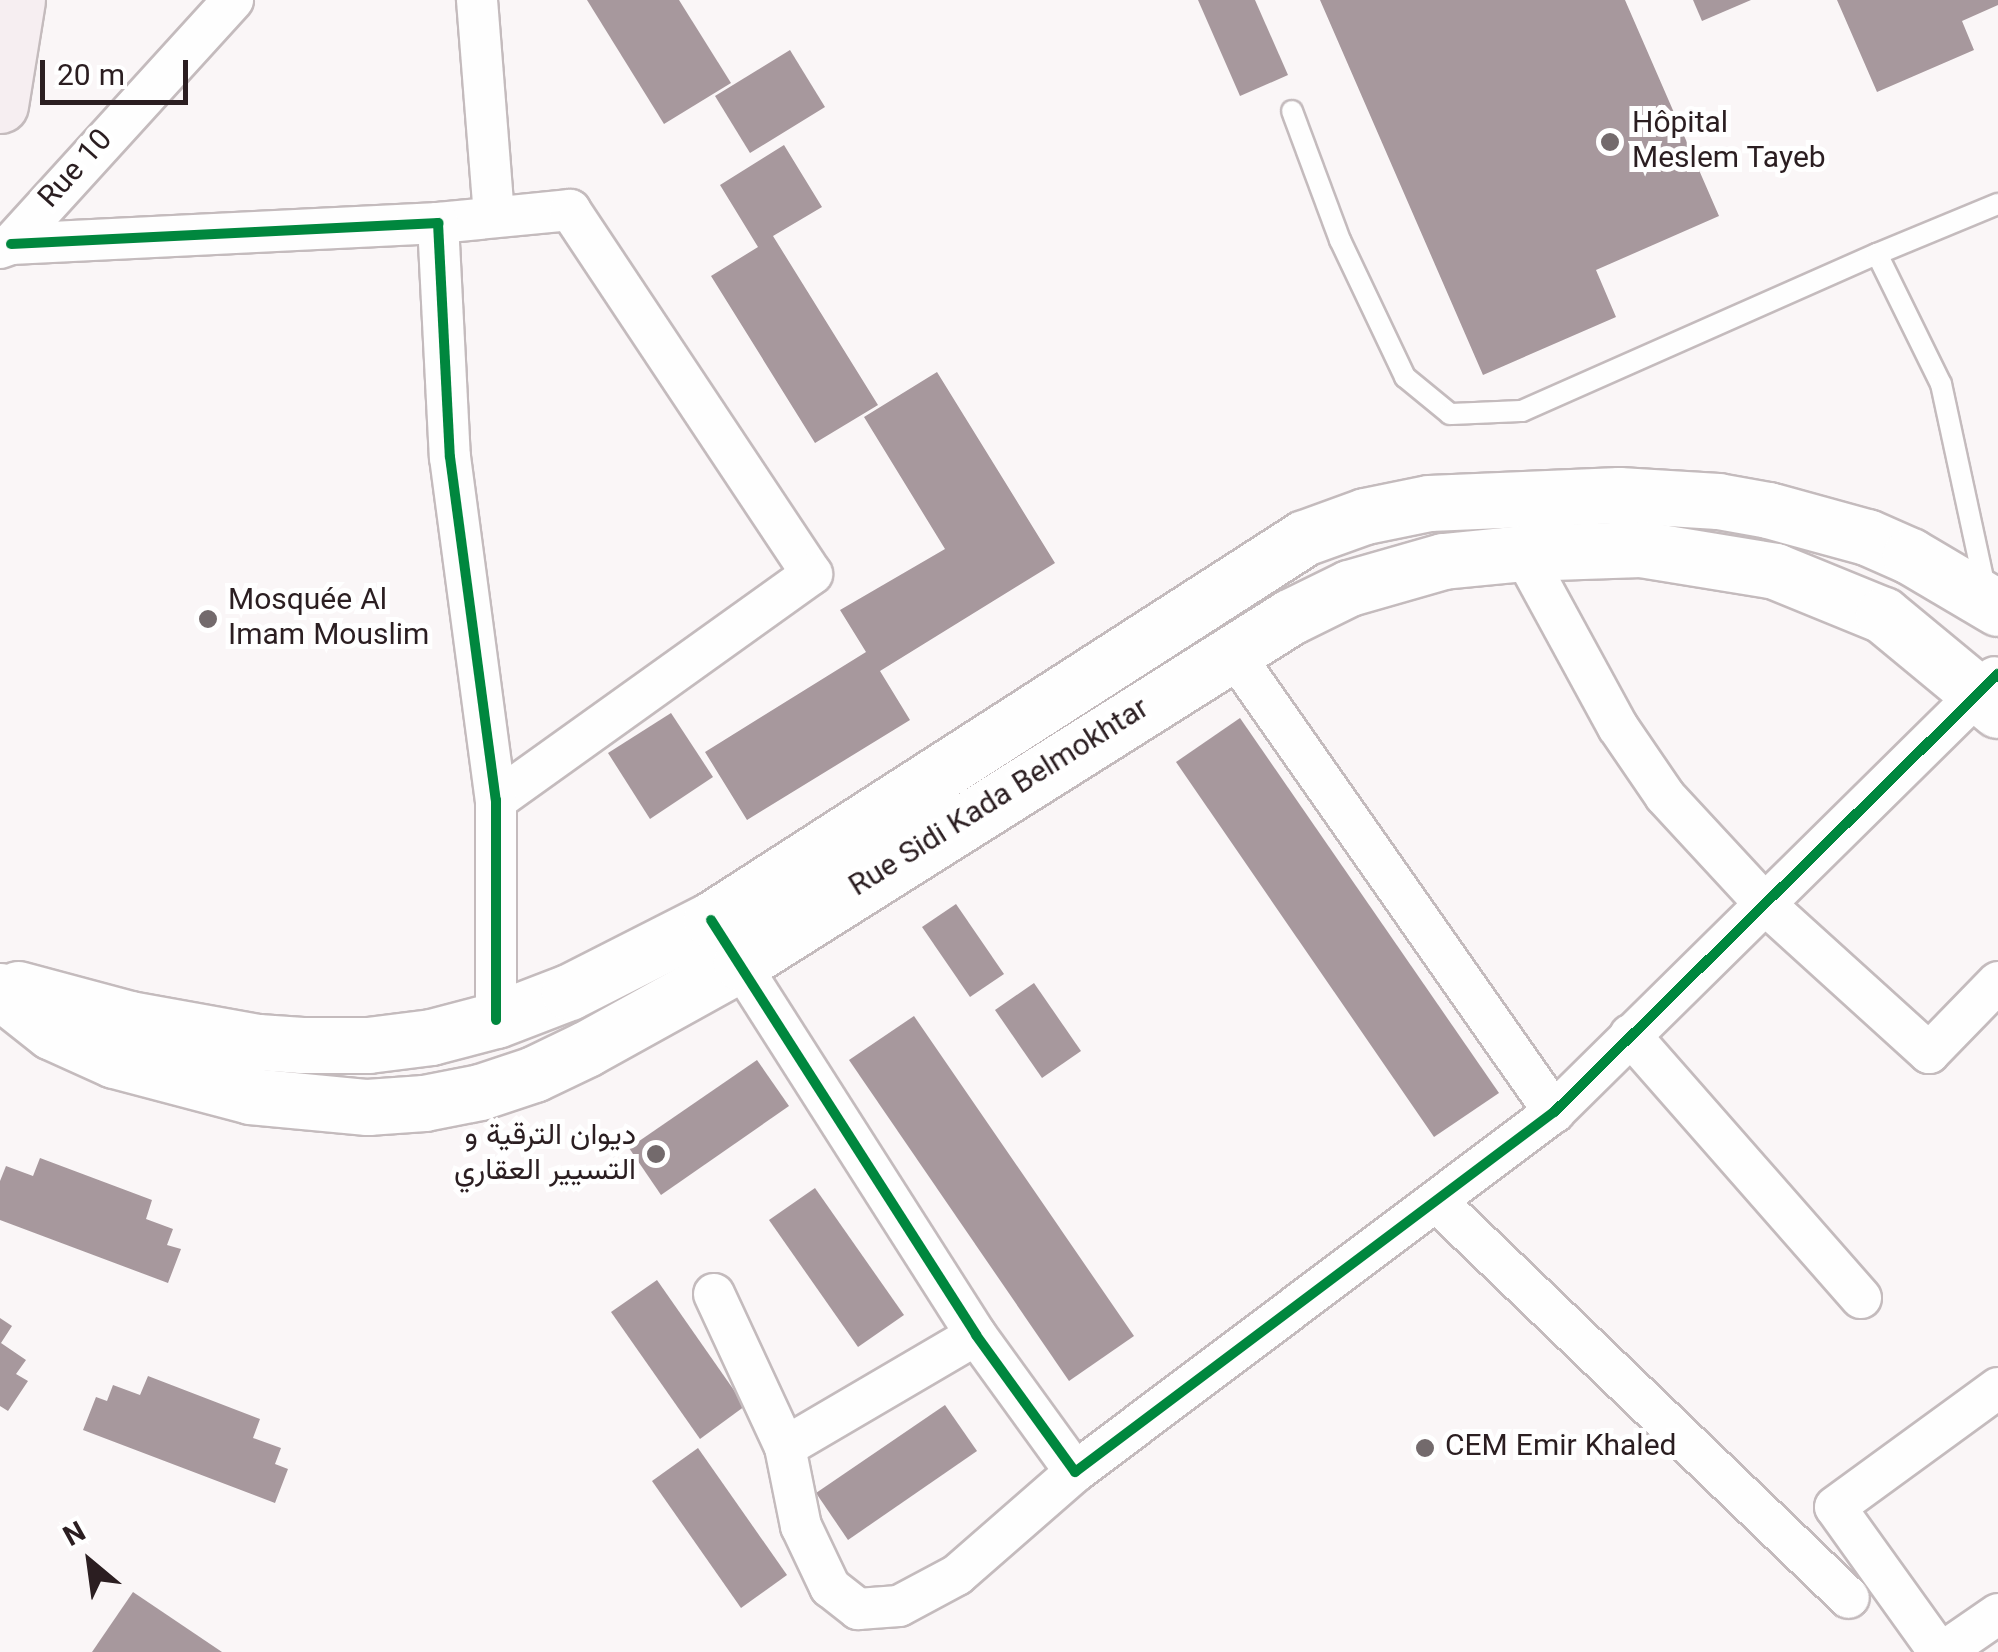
<!DOCTYPE html>
<meta charset="utf-8">
<style>
body{margin:0}
#map{position:relative;width:1998px;height:1652px;overflow:hidden;background:#faf6f7;font-family:Georgia,Vazirmatn,serif}
div>[style]{position:absolute}
[style*='--x']{left:calc(var(--x)*1px);top:calc(var(--y)*1px);width:calc(var(--w)*1px);rotate:calc(var(--a)*1deg)}
.building>*{inset:0;background:#a7989d}
.roads{filter:drop-shadow(2px 0 #c4bbbd) drop-shadow(-2px 0 #c4bbbd) drop-shadow(0 2px #c4bbbd) drop-shadow(0 -2px #c4bbbd)}
.lane>*{height:20px;margin:-10px;padding:0 10px;transform-origin:10px;border-radius:10px;background:#fefefe}
.street>*{height:40px;margin:-20px;padding:0 20px;transform-origin:20px;border-radius:20px;background:#fefefe}
.secondary>*{height:55px;margin:-27.5px;padding:0 27.5px;transform-origin:27.5px;border-radius:27.5px;background:#fefefe}
.primary>*{height:55px;margin:-27.5px;padding:0 27.5px;transform-origin:27.5px;border-radius:27.5px;background:#f6eef1}
.cycleway>*{height:10px;margin:-5px;padding:0 5px;transform-origin:5px;border-radius:5px;background:#00873e}
.dots>*{width:28px;height:28px;translate:-50% -50%;box-sizing:border-box;border:5px solid #fff;border-radius:50%}
span{translate:-50% -50%;white-space:nowrap;text-align:center;line-height:1.15;-webkit-text-stroke:10px #fff;paint-order:stroke}
.poi-label{font-size:30px;color:#2b1e21}
.left{translate:0 -50%;text-align:left}
.right{translate:-100% -50%;text-align:right}
.street-label{font-size:30px;color:#2b1e21}
.north{position:absolute;left:40px;top:1512px;width:100px;height:100px;-webkit-text-stroke:8px #fff;paint-order:stroke;rotate:331deg;font-size:28px;font-weight:700;line-height:40px;text-align:center;color:#2b1e21}
.north::after{content:'';display:block;margin:auto;width:35px;height:45px;background:#2b1e21;clip-path:polygon(50% 0,100% 100%,50% 72%,0 100%)}
.scale{position:absolute;left:40px;top:60px;width:148px;height:45px;box-sizing:border-box;border:5px solid #2b1e21;border-top:0;padding-left:12px;font-size:30px;line-height:35px;white-space:nowrap;color:#2b1e21;-webkit-text-stroke:8px #fff;paint-order:stroke}
</style>
<div id="map">
<div class="building">
<i style="clip-path:polygon(587px 0,679px 0,731px 83px,664px 124px)"></i>
<i style="clip-path:polygon(1198px 0,1255px 0,1288px 75px,1240px 96px)"></i>
<i style="clip-path:polygon(1320px 0,1625px 0,1719px 216px,1596px 270px,1616px 317px,1483px 375px)"></i>
<i style="clip-path:polygon(1693px 0,1751px 0,1702px 21px)"></i>
<i style="clip-path:polygon(1837px 0,1998px 0,1998px 5px,1962px 21px,1974px 50px,1877px 92px)"></i>
<i style="clip-path:polygon(790px 50px,825px 107px,750px 153px,715px 96px)"></i>
<i style="clip-path:polygon(784px 145px,822px 207px,773px 236px,878px 405px,815px 443px,711px 276px,758px 247px,720px 185px)"></i>
<i style="clip-path:polygon(937px 372px,1055px 563px,880px 671px,910px 720px,747px 820px,705px 752px,866px 652px,840px 610px,945px 549px,864px 417px)"></i>
<i style="clip-path:polygon(671px 713px,713px 777px,650px 819px,608px 753px)"></i>
<i style="clip-path:polygon(1240px 718px,1499px 1093px,1434px 1137px,1176px 762px)"></i>
<i style="clip-path:polygon(956px 904px,1004px 974px,970px 997px,922px 927px)"></i>
<i style="clip-path:polygon(1034px 983px,1081px 1051px,1042px 1078px,995px 1010px)"></i>
<i style="clip-path:polygon(914px 1016px,1134px 1336px,1069px 1381px,849px 1060px)"></i>
<i style="clip-path:polygon(757px 1060px,789px 1106px,661px 1195px,629px 1148px)"></i>
<i style="clip-path:polygon(40px 1158px,152px 1200px,146px 1219px,173px 1229px,167px 1245px,181px 1249px,168px 1283px,0 1220px,0 1181px,6px 1166px,33px 1176px)"></i>
<i style="clip-path:polygon(815px 1188px,904px 1315px,858px 1347px,769px 1220px)"></i>
<i style="clip-path:polygon(657px 1280px,745px 1406px,700px 1439px,611px 1312px)"></i>
<i style="clip-path:polygon(0 1318px,12px 1326px,1px 1343px,26px 1360px,16px 1374px,28px 1381px,8px 1411px,0 1406px)"></i>
<i style="clip-path:polygon(148px 1376px,260px 1419px,253px 1438px,281px 1448px,275px 1464px,288px 1469px,275px 1503px,83px 1430px,96px 1397px,107px 1401px,113px 1385px,140px 1395px)"></i>
<i style="clip-path:polygon(945px 1405px,977px 1451px,848px 1540px,816px 1493px)"></i>
<i style="clip-path:polygon(698px 1448px,787px 1575px,741px 1608px,652px 1481px)"></i>
<i style="clip-path:polygon(133px 1592px,222px 1652px,92px 1652px)"></i>
</div>
<div class="roads">
<div class="lane">
<i style="--x:1292;--y:111;--w:138;--a:69.6"></i>
<i style="--x:1340;--y:240;--w:152;--a:64.6"></i>
<i style="--x:1405;--y:377;--w:58;--a:39.4"></i>
<i style="--x:1450;--y:414;--w:72;--a:-2.4"></i>
<i style="--x:1522;--y:411;--w:388;--a:-23.9"></i>
<i style="--x:1877;--y:254;--w:145;--a:63.8"></i>
<i style="--x:1941;--y:384;--w:214;--a:77.8"></i>
<i style="--x:1877;--y:254;--w:131;--a:-22.5"></i>
</div>
<div class="street">
<i style="--x:477;--y:0;--w:217;--a:85.5"></i>
<i style="--x:438;--y:223;--w:133;--a:-5.6"></i>
<i style="--x:570;--y:210;--w:437;--a:56.4"></i>
<i style="--x:812;--y:574;--w:388;--a:144.4"></i>
<i style="--x:11;--y:244;--w:428;--a:-2.8"></i>
<i style="--x:438;--y:223;--w:234;--a:87.1"></i>
<i style="--x:450;--y:457;--w:346;--a:82.4"></i>
<i style="--x:496;--y:800;--w:220;--a:90"></i>
<i style="--x:0;--y:248;--w:12;--a:-20"></i>
<i style="--x:11;--y:244;--w:330;--a:-47.7"></i>
<i style="--x:1523;--y:553;--w:198;--a:61.4"></i>
<i style="--x:1618;--y:727;--w:83;--a:55.7"></i>
<i style="--x:1665;--y:796;--w:150;--a:47.2"></i>
<i style="--x:1767;--y:906;--w:219;--a:42.2"></i>
<i style="--x:1929;--y:1053;--w:99;--a:-45.8"></i>
<i style="--x:1232;--y:652;--w:562;--a:55.01"></i>
<i style="--x:727;--y:944;--w:464;--a:57.5"></i>
<i style="--x:976;--y:1335;--w:169;--a:54.1"></i>
<i style="--x:1075;--y:1472;--w:599;--a:-36.93"></i>
<i style="--x:1554;--y:1112;--w:619;--a:-44.61"></i>
<i style="--x:1630;--y:1035;--w:350;--a:48.7"></i>
<i style="--x:1437;--y:1202;--w:571;--a:43.87"></i>
<i style="--x:714;--y:1294;--w:169;--a:65.1"></i>
<i style="--x:785;--y:1447;--w:221;--a:-30.4"></i>
<i style="--x:785;--y:1447;--w:81;--a:78.6"></i>
<i style="--x:801;--y:1526;--w:68;--a:64.6"></i>
<i style="--x:830;--y:1587;--w:36;--a:38"></i>
<i style="--x:858;--y:1609;--w:41;--a:-4.2"></i>
<i style="--x:899;--y:1606;--w:66;--a:-28.1"></i>
<i style="--x:957;--y:1575;--w:157;--a:-41.1"></i>
<i style="--x:1939;--y:1652;--w:178;--a:-125.6"></i>
<i style="--x:1835;--y:1507;--w:202;--a:-36.1"></i>
<i style="--x:1943;--y:1652;--w:67;--a:-34.6"></i>
</div>
<div class="secondary">
<i style="--x:18;--y:989;--w:116;--a:15"></i>
<i style="--x:130;--y:1019;--w:130;--a:10.2"></i>
<i style="--x:258;--y:1042;--w:44;--a:3.9"></i>
<i style="--x:302;--y:1045;--w:66;--a:0"></i>
<i style="--x:368;--y:1045;--w:64;--a:-7.2"></i>
<i style="--x:431;--y:1037;--w:67;--a:-14.7"></i>
<i style="--x:496;--y:1020;--w:78;--a:-21"></i>
<i style="--x:569;--y:992;--w:159;--a:-26.9"></i>
<i style="--x:711;--y:920;--w:705;--a:-32.79"></i>
<i style="--x:1304;--y:538;--w:65;--a:-19.8"></i>
<i style="--x:1365;--y:516;--w:65;--a:-11.5"></i>
<i style="--x:1429;--y:503;--w:190;--a:-2.4"></i>
<i style="--x:1619;--y:495;--w:99;--a:3.5"></i>
<i style="--x:1718;--y:501;--w:51;--a:10.2"></i>
<i style="--x:1768;--y:510;--w:103;--a:15.3"></i>
<i style="--x:1867;--y:537;--w:47;--a:23.8"></i>
<i style="--x:1910;--y:556;--w:102;--a:30.6"></i>
<i style="--x:0;--y:991;--w:66;--a:38.3"></i>
<i style="--x:52;--y:1032;--w:68;--a:24.3"></i>
<i style="--x:114;--y:1060;--w:141;--a:14.8"></i>
<i style="--x:250;--y:1096;--w:118;--a:5.4"></i>
<i style="--x:367;--y:1107;--w:57;--a:-4"></i>
<i style="--x:424;--y:1103;--w:57;--a:-11.1"></i>
<i style="--x:480;--y:1092;--w:57;--a:-18.4"></i>
<i style="--x:534;--y:1074;--w:58;--a:-25.7"></i>
<i style="--x:586;--y:1049;--w:177;--a:-29"></i>
<i style="--x:741;--y:963;--w:649;--a:-32.22"></i>
<i style="--x:1290;--y:617;--w:66;--a:-26.2"></i>
<i style="--x:1349;--y:588;--w:98;--a:-16"></i>
<i style="--x:1443;--y:561;--w:80;--a:-5.7"></i>
<i style="--x:1523;--y:553;--w:118;--a:-1.9"></i>
<i style="--x:1641;--y:549;--w:136;--a:9.3"></i>
<i style="--x:1775;--y:571;--w:117;--a:22.2"></i>
<i style="--x:1883;--y:615;--w:149;--a:39.6"></i>
</div>
<div class="primary">
<i style="--x:0;--y:105;--w:106;--a:-80.8"></i>
</div>
</div>
<div class="cycleway">
<i style="--x:11;--y:244;--w:428;--a:-2.8"></i>
<i style="--x:438;--y:223;--w:234;--a:87.1"></i>
<i style="--x:450;--y:457;--w:346;--a:82.4"></i>
<i style="--x:496;--y:800;--w:220;--a:90"></i>
<i style="--x:711;--y:920;--w:492;--a:57.4"></i>
<i style="--x:976;--y:1335;--w:169;--a:54.1"></i>
<i style="--x:1075;--y:1472;--w:599;--a:-36.93"></i>
<i style="--x:1554;--y:1112;--w:624;--a:-44.61"></i>
</div>
<div class="dots">
<i style="left:1610px;top:142px;background:#736a6c"></i>
<i style="left:208px;top:619px;background:#736a6c"></i>
<i style="left:656px;top:1154px;background:#736a6c"></i>
<i style="left:1425px;top:1448px;background:#736a6c"></i>
</div>
<div class="poi-label">
<span class="left" style="left:1632px;top:142px">Hôpital<br>Meslem Tayeb</span>
<span class="left" style="left:228px;top:619px">Mosquée Al<br>Imam Mouslim</span>
<span class="right" style="left:636px;top:1154px">ديوان الترقية و<br>التسيير العقاري</span>
<span class="left" style="left:1445px;top:1448px">CEM Emir Khaled</span>
</div>
<div class="street-label">
<span style="left:77px;top:170px;rotate:-48deg">Rue 10</span>
<span style="left:1000px;top:799px;rotate:-32deg">Rue Sidi Kada Belmokhtar</span>
</div>
<div class="north">N</div>
<div class="scale">20 m</div>
</div>
